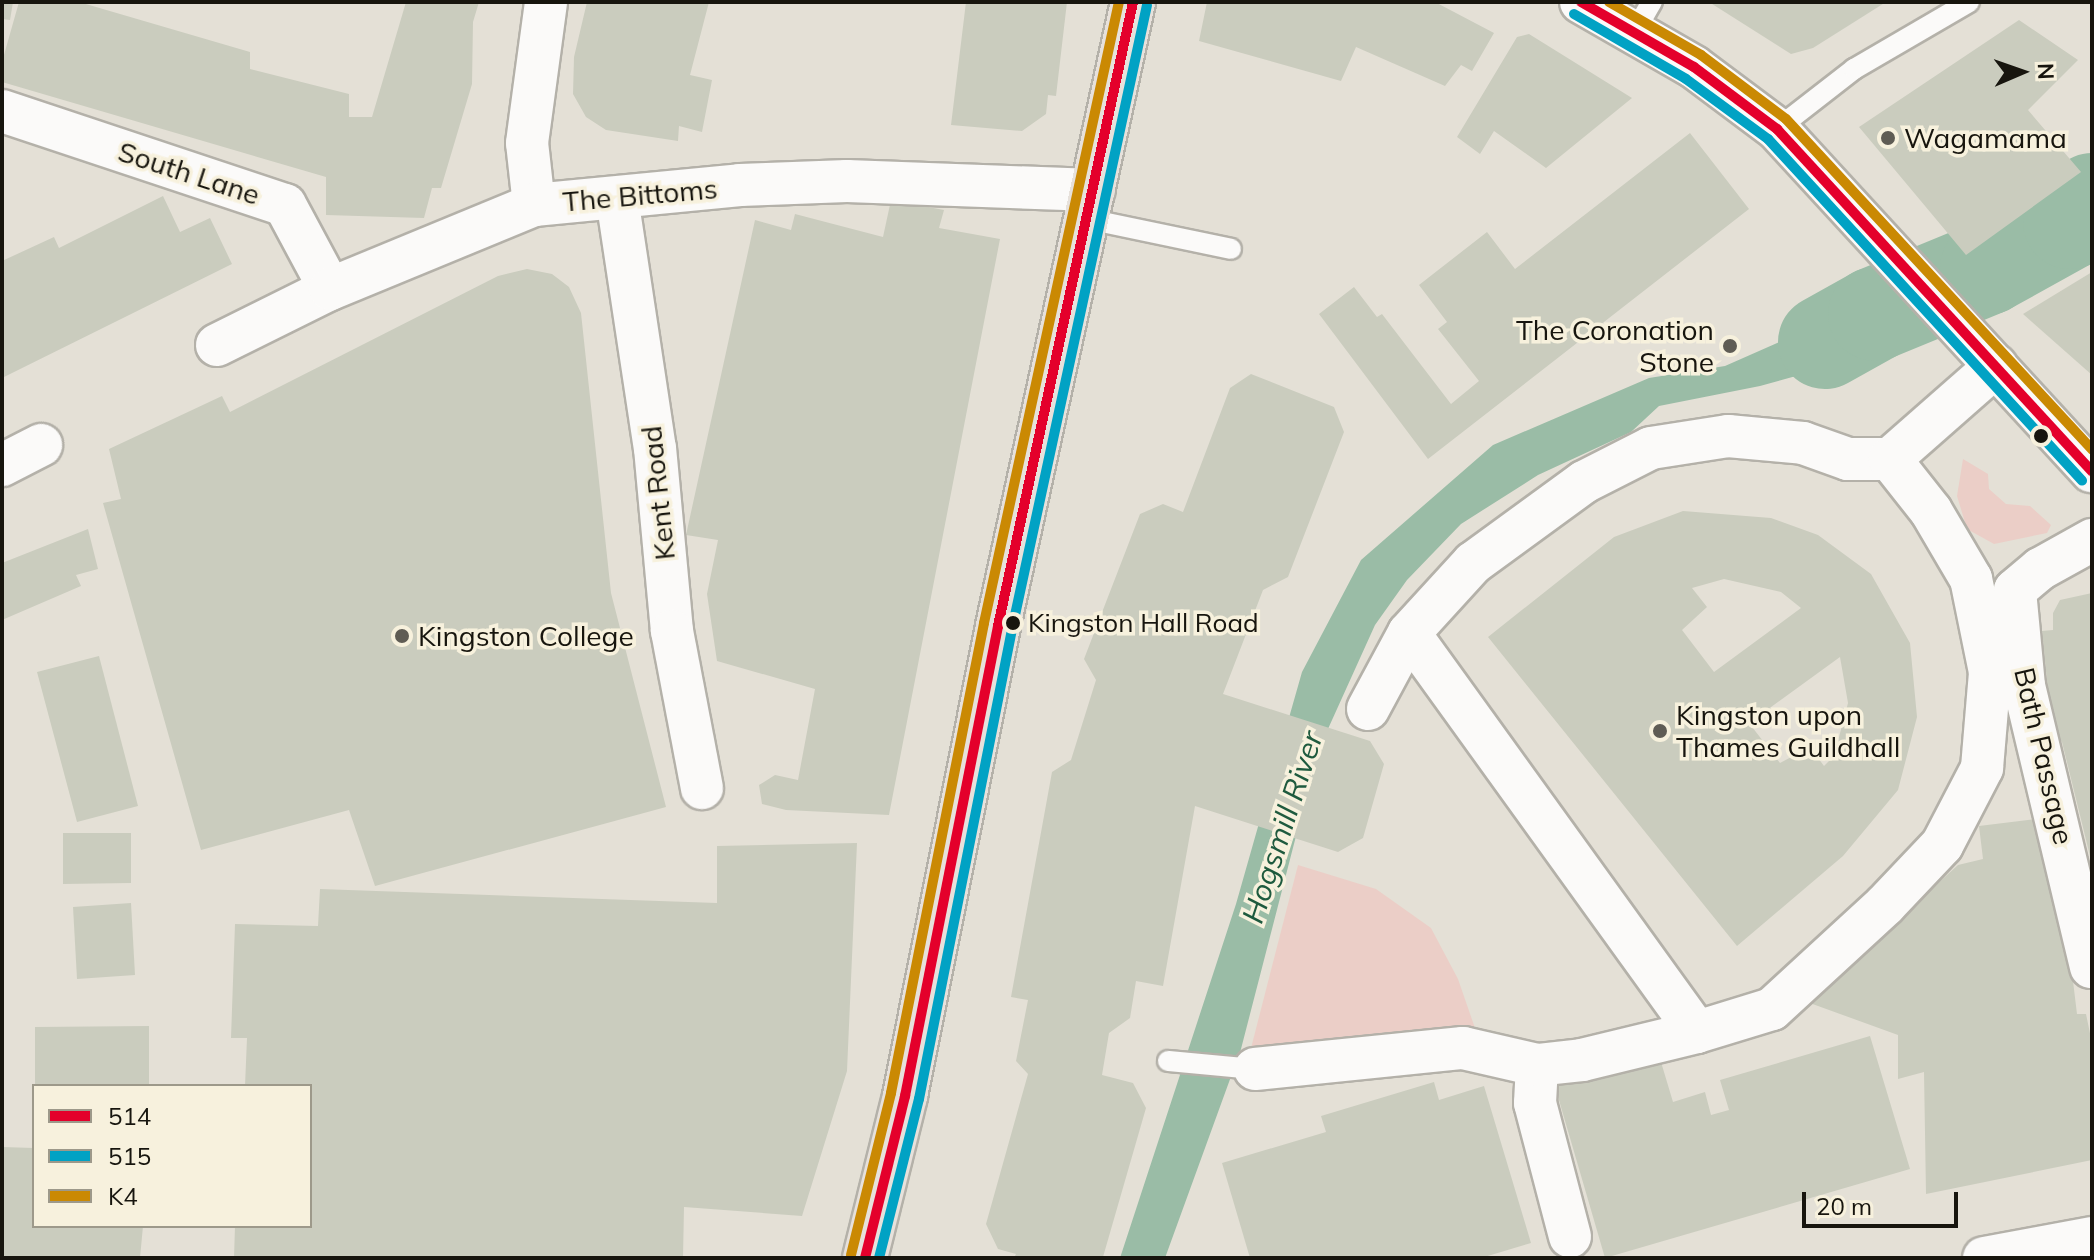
<!DOCTYPE html>
<style>
body{margin:0}
#map{position:relative;width:2094px;height:1260px;overflow:hidden;background:#e4e0d6;font-family:Mulish,sans-serif}
div>[style]{position:absolute}
[style*='--x']{left:calc(var(--x)*1px);top:calc(var(--y)*1px);width:calc(var(--w)*1px);rotate:calc(var(--a)*1deg)}
.green>*{inset:0;background:#ebcec7}
.water>*{inset:0;background:#9abca6}
.river>*{height:94px;margin:-47px;padding:0 47px;transform-origin:47px;border-radius:47px;background:#9abca6}
.building>*{inset:0;background:#caccbe}
.roads{filter:drop-shadow(2px 0 #b4b1a9) drop-shadow(-2px 0 #b4b1a9) drop-shadow(0 2px #b4b1a9) drop-shadow(0 -2px #b4b1a9)}
.lane>*{height:20px;margin:-10px;padding:0 10px;transform-origin:10px;border-radius:10px;background:#fbfaf9}
.street>*{height:42px;margin:-21px;padding:0 21px;transform-origin:21px;border-radius:21px;background:#fbfaf9}
.primary>*{height:44px;margin:-22px;padding:0 22px;transform-origin:22px;border-radius:22px;background:#e7e1db}
.bus-1>*{height:10px;margin:-5px;padding:0 5px;transform-origin:5px;border-radius:5px;background:#e4002b}
.bus-2>*{height:10px;margin:-5px;padding:0 5px;transform-origin:5px;border-radius:5px;background:#01a2c4}
.bus-3>*{height:10px;margin:-5px;padding:0 5px;transform-origin:5px;border-radius:5px;background:#ca8903}
.dots>*{width:22px;height:22px;translate:-50% -50%;box-sizing:border-box;border:4px solid #f7f1dd;border-radius:50%}
span{translate:-50% -50%;white-space:nowrap;text-align:center;line-height:1.15;-webkit-text-stroke:7px #f7f1dd;paint-order:stroke}
.bus-label{font-size:26px;color:#17150e}
.left{translate:0 -50%;text-align:left}
.poi-label{font-size:28px;color:#17150e}
.right{translate:-100% -50%;text-align:right}
.street-label{font-size:28px;color:#17150e}
.water-label{font-size:30px;color:#1e5a3e;font-style:italic}
.frame{position:absolute;inset:0;border:4px solid #17150e;pointer-events:none}
.legend{position:absolute;left:32px;top:1084px;width:280px;height:144px;box-sizing:border-box;background:#f7f1dd;border:2px solid #9d998a;margin:0;padding:10px 14px;list-style:none;font-size:24px;color:#17150e}
.legend li{display:flex;align-items:center;gap:16px;height:40px}
.legend b{width:40px;border:2px solid #9d998a}
.north{position:absolute;left:1982px;top:32px;width:80px;height:80px;-webkit-text-stroke:6px #f7f1dd;paint-order:stroke;rotate:88deg;font-size:22px;font-weight:700;line-height:32px;text-align:center;color:#17150e}
.north::after{content:'';display:block;margin:auto;width:28px;height:36px;background:#17150e;clip-path:polygon(50% 0,100% 100%,50% 72%,0 100%)}
.scale{position:absolute;left:1802px;top:1192px;width:156px;height:36px;box-sizing:border-box;border:4px solid #17150e;border-top:0;padding-left:10px;font-size:24px;line-height:28px;white-space:nowrap;color:#17150e;-webkit-text-stroke:6px #f7f1dd;paint-order:stroke}
</style>
<div id="map">
<div class="green">
<i style="clip-path:polygon(1963px 459px,1988px 474px,1989px 489px,2006px 504px,2030px 506px,2051px 525px,2047px 533px,1994px 544px,1967px 529px,1957px 496px)"></i>
<i style="clip-path:polygon(1298px 865px,1376px 889px,1431px 928px,1458px 979px,1476px 1031px,1250px 1052px)"></i>
</div>
<div class="water">
<i style="clip-path:polygon(2092px 156px,2092px 244px,2003px 297px,1971px 259px,2086px 172px)"></i>
<i style="clip-path:polygon(1838px 316px,1872px 349px,1832px 366px,1760px 386px,1659px 406px,1631px 432px,1538px 475px,1461px 524px,1407px 580px,1375px 625px,1318px 751px,1241px 1049px,1165px 1258px,1120px 1258px,1236px 904px,1302px 672px,1361px 560px,1493px 445px,1649px 378px,1725px 366px)"></i>
</div>
<div class="river">
<i style="--x:1825;--y:342;--w:57;--a:-29.2"></i>
<i style="--x:1875;--y:314;--w:121;--a:-22.3"></i>
<i style="--x:1987;--y:268;--w:95;--a:-29"></i>
<i style="--x:2070;--y:222;--w:31;--a:-45"></i>
</div>
<div class="building">
<i style="clip-path:polygon(2px 2px,13px 2px,10px 20px,2px 19px)"></i>
<i style="clip-path:polygon(19px 2px,79px 2px,250px 52px,250px 69px,349px 94px,349px 117px,372px 117px,406px 2px,479px 2px,473px 22px,472px 84px,441px 188px,432px 188px,424px 218px,326px 215px,326px 177px,2px 82px,2px 62px)"></i>
<i style="clip-path:polygon(587px 2px,709px 2px,690px 75px,712px 80px,702px 132px,679px 126px,678px 141px,606px 130px,586px 117px,573px 94px,574px 57px)"></i>
<i style="clip-path:polygon(966px 2px,1067px 2px,1056px 96px,1048px 95px,1046px 114px,1022px 131px,951px 125px)"></i>
<i style="clip-path:polygon(1207px 2px,1435px 2px,1494px 33px,1472px 71px,1461px 65px,1445px 86px,1356px 47px,1341px 81px,1199px 41px)"></i>
<i style="clip-path:polygon(1709px 2px,1886px 2px,1813px 48px,1791px 54px)"></i>
<i style="clip-path:polygon(2019px 20px,2078px 60px,2028px 110px,2081px 172px,1966px 255px,1859px 127px)"></i>
<i style="clip-path:polygon(1529px 34px,1632px 98px,1546px 168px,1494px 131px,1480px 154px,1457px 137px,1517px 37px)"></i>
<i style="clip-path:polygon(1690px 133px,1749px 209px,1428px 459px,1319px 314px,1354px 287px,1377px 317px,1382px 314px,1451px 404px,1479px 381px,1438px 329px,1447px 322px,1419px 285px,1487px 232px,1515px 269px)"></i>
<i style="clip-path:polygon(163px 196px,180px 232px,210px 218px,232px 264px,2px 378px,2px 261px,54px 237px,59px 248px)"></i>
<i style="clip-path:polygon(891px 200px,944px 210px,939px 228px,1000px 239px,889px 815px,786px 810px,762px 804px,759px 785px,775px 775px,798px 780px,815px 689px,717px 661px,707px 594px,718px 540px,686px 535px,755px 220px,791px 230px,795px 214px,883px 237px)"></i>
<i style="clip-path:polygon(527px 269px,552px 274px,569px 287px,581px 313px,611px 593px,666px 807px,375px 886px,349px 810px,201px 850px,103px 503px,121px 499px,109px 449px,222px 396px,230px 412px,498px 276px)"></i>
<i style="clip-path:polygon(2092px 272px,2092px 375px,2023px 314px)"></i>
<i style="clip-path:polygon(1251px 374px,1334px 407px,1344px 432px,1288px 577px,1263px 590px,1223px 694px,1370px 741px,1384px 764px,1363px 838px,1338px 852px,1195px 806px,1163px 986px,1136px 981px,1130px 1018px,1109px 1033px,1102px 1075px,1133px 1083px,1146px 1108px,1103px 1257px,1014px 1258px,1016px 1254px,998px 1249px,986px 1224px,1028px 1074px,1016px 1061px,1028px 1000px,1011px 997px,1052px 772px,1071px 760px,1096px 680px,1084px 659px,1140px 514px,1163px 504px,1183px 512px,1230px 388px)"></i>
<i style="clip-path:polygon(evenodd,1683px 511px,1771px 518px,1818px 535px,1871px 574px,1910px 643px,1917px 717px,1898px 790px,1843px 856px,1737px 946px,1488px 637px,1614px 537px,1683px 511px,1724px 579px,1781px 592px,1801px 608px,1714px 672px,1682px 630px,1707px 607px,1692px 588px,1724px 579px,1683px 511px,1840px 657px,1848px 703px,1834px 756px,1824px 766px,1810px 747px,1780px 763px,1749px 723px,1840px 657px)"></i>
<i style="clip-path:polygon(88px 529px,98px 569px,76px 575px,81px 586px,2px 620px,2px 563px)"></i>
<i style="clip-path:polygon(2092px 593px,2092px 860px,2091px 860px,2062px 742px,2052px 732px,2042px 631px,2053px 630px,2053px 613px,2060px 600px)"></i>
<i style="clip-path:polygon(99px 656px,138px 806px,77px 822px,37px 672px)"></i>
<i style="clip-path:polygon(2053px 817px,2077px 1014px,2086px 1014px,2092px 1043px,2092px 1160px,1926px 1194px,1924px 1072px,1898px 1079px,1898px 1035px,1807px 1002px,1958px 865px,1983px 859px,1979px 826px)"></i>
<i style="clip-path:polygon(63px 833px,131px 833px,131px 883px,63px 884px)"></i>
<i style="clip-path:polygon(857px 843px,847px 1071px,802px 1216px,684px 1207px,683px 1258px,234px 1258px,235px 1226px,310px 1226px,310px 1086px,245px 1086px,247px 1038px,231px 1038px,235px 924px,318px 926px,320px 889px,717px 903px,717px 846px)"></i>
<i style="clip-path:polygon(131px 903px,135px 975px,77px 979px,73px 907px)"></i>
<i style="clip-path:polygon(149px 1026px,149px 1085px,35px 1086px,35px 1027px)"></i>
<i style="clip-path:polygon(1870px 1036px,1910px 1169px,1605px 1258px,1554px 1083px,1658px 1052px,1673px 1102px,1705px 1092px,1711px 1115px,1729px 1110px,1720px 1080px)"></i>
<i style="clip-path:polygon(1434px 1082px,1439px 1100px,1484px 1086px,1531px 1243px,1481px 1258px,1250px 1258px,1222px 1163px,1326px 1132px,1321px 1116px)"></i>
<i style="clip-path:polygon(2px 1147px,34px 1148px,34px 1226px,143px 1226px,140px 1258px,2px 1258px)"></i>
</div>
<div class="roads">
<div class="lane">
<i style="--x:1635;--y:31;--w:34;--a:-60"></i>
<i style="--x:1777;--y:129;--w:98;--a:-37.9"></i>
<i style="--x:1854;--y:69;--w:133;--a:-30.2"></i>
<i style="--x:1088;--y:219;--w:146;--a:11.8"></i>
<i style="--x:1168;--y:1061;--w:87;--a:5.3"></i>
</div>
<div class="street">
<i style="--x:1581;--y:2;--w:130;--a:29.9"></i>
<i style="--x:1694;--y:67;--w:104;--a:36.8"></i>
<i style="--x:1777;--y:129;--w:465;--a:47.4"></i>
<i style="--x:2;--y:111;--w:298;--a:18.4"></i>
<i style="--x:285;--y:205;--w:95;--a:61.8"></i>
<i style="--x:617;--y:198;--w:253;--a:81.4"></i>
<i style="--x:655;--y:448;--w:184;--a:84.7"></i>
<i style="--x:672;--y:631;--w:160;--a:79.2"></i>
<i style="--x:534;--y:205;--w:62;--a:-96.4"></i>
<i style="--x:527;--y:143;--w:142;--a:-82.3"></i>
<i style="--x:217;--y:345;--w:126;--a:-26.4"></i>
<i style="--x:330;--y:289;--w:221;--a:-22.4"></i>
<i style="--x:534;--y:205;--w:207;--a:-5.5"></i>
<i style="--x:740;--y:185;--w:107;--a:-2.1"></i>
<i style="--x:847;--y:181;--w:247;--a:2.1"></i>
<i style="--x:2;--y:465;--w:44;--a:-27.1"></i>
<i style="--x:1409;--y:633;--w:492;--a:54.2"></i>
<i style="--x:1368;--y:709;--w:86;--a:-61.7"></i>
<i style="--x:1409;--y:633;--w:95;--a:-47.6"></i>
<i style="--x:1473;--y:563;--w:137;--a:-36.1"></i>
<i style="--x:1584;--y:482;--w:75;--a:-26.9"></i>
<i style="--x:1651;--y:448;--w:78;--a:-8.9"></i>
<i style="--x:1728;--y:436;--w:75;--a:5.3"></i>
<i style="--x:1803;--y:443;--w:48;--a:19.6"></i>
<i style="--x:1848;--y:459;--w:42;--a:0"></i>
<i style="--x:1890;--y:459;--w:141;--a:-41.3"></i>
<i style="--x:2091;--y:967;--w:289;--a:-103.4"></i>
<i style="--x:2024;--y:686;--w:96;--a:-95.4"></i>
<i style="--x:2015;--y:590;--w:33;--a:-40"></i>
<i style="--x:2040;--y:569;--w:60;--a:-29.1"></i>
<i style="--x:1537;--y:1065;--w:38;--a:93"></i>
<i style="--x:1535;--y:1103;--w:138;--a:75.3"></i>
<i style="--x:1255;--y:1069;--w:209;--a:-5.8"></i>
<i style="--x:1463;--y:1048;--w:76;--a:12.9"></i>
<i style="--x:1537;--y:1065;--w:45;--a:-6.3"></i>
<i style="--x:1582;--y:1060;--w:118;--a:-13.7"></i>
<i style="--x:1697;--y:1032;--w:78;--a:-17"></i>
<i style="--x:1772;--y:1009;--w:154;--a:-42.6"></i>
<i style="--x:1885;--y:905;--w:83;--a:-46.5"></i>
<i style="--x:1942;--y:845;--w:87;--a:-62.5"></i>
<i style="--x:1982;--y:768;--w:96;--a:-85.2"></i>
<i style="--x:1990;--y:672;--w:95;--a:-101.5"></i>
<i style="--x:1971;--y:579;--w:79;--a:-120.5"></i>
<i style="--x:1931;--y:511;--w:66;--a:-128.3"></i>
<i style="--x:1984;--y:1258;--w:110;--a:-10.5"></i>
</div>
<div class="primary">
<i style="--x:865;--y:1258;--w:167;--a:-76.1"></i>
<i style="--x:905;--y:1096;--w:479;--a:-78.8"></i>
<i style="--x:998;--y:626;--w:638;--a:-77.79"></i>
</div>
</div>
<div class="bus-1">
<i style="--x:1581;--y:2;--w:130;--a:29.9"></i>
<i style="--x:1694;--y:67;--w:104;--a:36.8"></i>
<i style="--x:1777;--y:129;--w:465;--a:47.4"></i>
<i style="--x:865;--y:1258;--w:167;--a:-76.1"></i>
<i style="--x:905;--y:1096;--w:479;--a:-78.8"></i>
<i style="--x:998;--y:626;--w:638;--a:-77.79"></i>
</div>
<div class="bus-2">
<i style="--x:1574;--y:14;--w:129;--a:30.1"></i>
<i style="--x:1686;--y:79;--w:102;--a:36.2"></i>
<i style="--x:1768;--y:139;--w:464;--a:47.4"></i>
<i style="--x:879;--y:1258;--w:164;--a:-75.9"></i>
<i style="--x:919;--y:1099;--w:479;--a:-78.8"></i>
<i style="--x:1012;--y:629;--w:638;--a:-77.79"></i>
</div>
<div class="bus-3">
<i style="--x:1609;--y:2;--w:106;--a:29.9"></i>
<i style="--x:1701;--y:55;--w:106;--a:37"></i>
<i style="--x:1786;--y:119;--w:451;--a:47.2"></i>
<i style="--x:851;--y:1255;--w:167;--a:-76.1"></i>
<i style="--x:891;--y:1093;--w:479;--a:-78.8"></i>
<i style="--x:984;--y:623;--w:636;--a:-77.74"></i>
</div>
<div class="dots">
<i style="left:1888px;top:138px;background:#5f5c54"></i>
<i style="left:1730px;top:346px;background:#5f5c54"></i>
<i style="left:2041px;top:436px;background:#17150e"></i>
<i style="left:1013px;top:623px;background:#17150e"></i>
<i style="left:402px;top:636px;background:#5f5c54"></i>
<i style="left:1660px;top:731px;background:#5f5c54"></i>
</div>
<div class="bus-label">
<span class="left" style="left:1028px;top:623px">Kingston Hall Road</span>
</div>
<div class="poi-label">
<span class="left" style="left:1904px;top:138px">Wagamama</span>
<span class="right" style="left:1714px;top:346px">The Coronation<br>Stone</span>
<span class="left" style="left:418px;top:636px">Kingston College</span>
<span class="left" style="left:1676px;top:731px">Kingston upon<br>Thames Guildhall</span>
</div>
<div class="street-label">
<span style="left:189px;top:173px;rotate:18deg">South Lane</span>
<span style="left:640px;top:195px;rotate:-5deg">The Bittoms</span>
<span style="left:658px;top:493px;rotate:-96deg">Kent Road</span>
<span style="left:2044px;top:756px;rotate:77deg">Bath Passage</span>
</div>
<div class="water-label">
<span style="left:1282px;top:827px;rotate:-72deg">Hogsmill River</span>
</div>
<div class="frame"></div>
<ul class="legend">
<li><b style="height:10px;background:#e4002b"></b>514</li>
<li><b style="height:10px;background:#01a2c4"></b>515</li>
<li><b style="height:10px;background:#ca8903"></b>K4</li>
</ul>
<div class="north">N</div>
<div class="scale">20 m</div>
</div>
